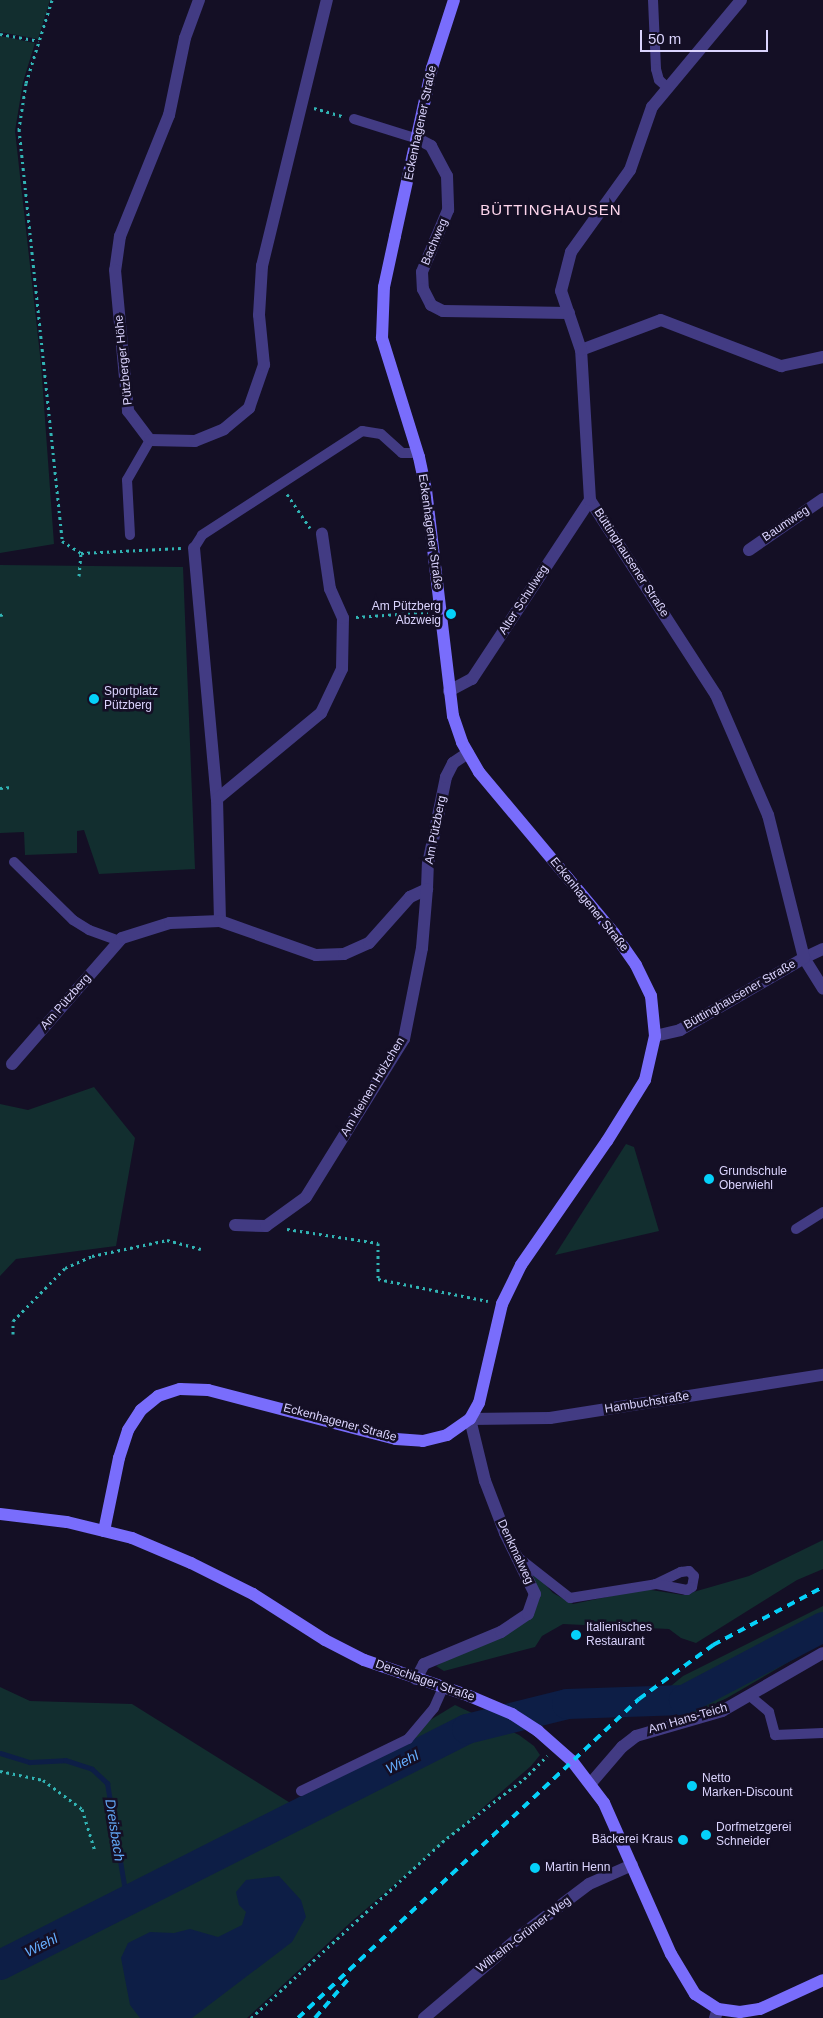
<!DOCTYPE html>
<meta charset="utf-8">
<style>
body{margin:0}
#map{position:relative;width:823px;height:2018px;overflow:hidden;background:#140f25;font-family:Helvetica,sans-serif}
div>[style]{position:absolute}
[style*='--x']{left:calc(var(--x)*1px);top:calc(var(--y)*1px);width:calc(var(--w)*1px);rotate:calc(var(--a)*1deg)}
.green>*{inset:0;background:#122e2f}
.water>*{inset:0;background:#0d1e46}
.stream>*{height:5px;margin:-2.5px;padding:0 2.5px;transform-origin:2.5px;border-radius:2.5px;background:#0d1e46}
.river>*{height:30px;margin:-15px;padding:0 15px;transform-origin:15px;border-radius:15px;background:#0d1e46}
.path>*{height:3px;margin-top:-1.5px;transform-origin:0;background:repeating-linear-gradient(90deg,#31b4b4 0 2.5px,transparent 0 6.5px)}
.service>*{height:10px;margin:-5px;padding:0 5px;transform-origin:5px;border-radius:5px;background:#423b83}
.minor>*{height:12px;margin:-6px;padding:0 6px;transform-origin:6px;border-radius:6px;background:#423b83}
.secondary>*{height:12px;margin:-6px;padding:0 6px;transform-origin:6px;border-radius:6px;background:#796dfc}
.rail>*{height:4px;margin-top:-2px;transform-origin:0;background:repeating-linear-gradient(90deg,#05d1f9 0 8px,transparent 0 14px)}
.dots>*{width:14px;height:14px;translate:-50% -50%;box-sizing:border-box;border:2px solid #140f25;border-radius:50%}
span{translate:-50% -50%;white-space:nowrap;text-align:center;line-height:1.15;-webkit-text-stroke:5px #140f25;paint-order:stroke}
.street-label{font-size:12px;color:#dbd4fe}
.poi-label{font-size:12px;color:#dbd4fe}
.right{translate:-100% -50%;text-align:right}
.left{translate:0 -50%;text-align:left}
.water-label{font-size:14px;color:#64acfc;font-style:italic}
.quarter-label{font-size:15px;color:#fed6ed;letter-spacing:1px}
.scale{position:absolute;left:640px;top:30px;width:128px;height:22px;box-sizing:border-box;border:2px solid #dbd4fe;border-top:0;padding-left:6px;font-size:15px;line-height:18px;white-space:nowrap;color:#dbd4fe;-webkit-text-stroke:4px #140f25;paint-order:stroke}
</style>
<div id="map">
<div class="green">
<i style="clip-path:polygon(0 0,50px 0,38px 39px,0 32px)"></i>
<i style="clip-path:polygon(0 36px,35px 43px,23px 82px,15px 131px,41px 364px,54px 544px,0 553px)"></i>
<i style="clip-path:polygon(0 565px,183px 567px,195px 869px,99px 874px,84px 830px,77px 831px,77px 853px,25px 855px,24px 832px,0 833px)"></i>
<i style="clip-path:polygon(94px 1087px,135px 1138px,116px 1246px,16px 1259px,0 1276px,0 1104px,28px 1110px)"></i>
<i style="clip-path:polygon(626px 1144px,634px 1147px,659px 1231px,555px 1255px)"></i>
<i style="clip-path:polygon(823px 1540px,823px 1569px,797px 1580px,696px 1643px,681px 1638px,669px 1629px,563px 1624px,542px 1636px,535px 1647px,444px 1671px,436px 1666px,528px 1617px,529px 1567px,553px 1593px,573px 1604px,645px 1589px,683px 1595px,749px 1576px)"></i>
<i style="clip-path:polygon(823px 1606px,823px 1642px,727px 1698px,694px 1714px,638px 1713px,683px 1676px)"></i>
<i style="clip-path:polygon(0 1687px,30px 1701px,132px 1704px,292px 1804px,455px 1705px,519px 1735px,534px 1746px,540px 1755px,531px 1766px,351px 1922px,247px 2018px,0 2018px)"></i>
</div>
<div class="water">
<i style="clip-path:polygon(279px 1876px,301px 1900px,306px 1917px,292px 1942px,192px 2018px,140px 2018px,130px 2005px,121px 1958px,128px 1943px,150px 1932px,174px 1933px,190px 1929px,218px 1937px,242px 1925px,246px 1912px,239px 1905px,236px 1892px,246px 1880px)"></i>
</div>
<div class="stream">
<i style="--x:0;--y:1753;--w:31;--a:17"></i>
<i style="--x:30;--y:1762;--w:35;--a:-3"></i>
<i style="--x:65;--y:1760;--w:28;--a:18"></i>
<i style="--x:92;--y:1769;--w:21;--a:43"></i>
<i style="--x:107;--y:1783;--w:122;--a:80.5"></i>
</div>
<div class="river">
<i style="--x:0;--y:1965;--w:523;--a:-26.81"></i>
<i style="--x:467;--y:1729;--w:103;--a:-14"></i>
<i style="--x:567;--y:1704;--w:117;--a:-2"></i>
<i style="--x:684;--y:1700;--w:157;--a:-27.7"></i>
</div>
<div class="path">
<i style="--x:52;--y:0;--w:87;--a:107.4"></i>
<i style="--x:26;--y:83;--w:47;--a:98.7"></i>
<i style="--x:19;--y:129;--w:414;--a:84"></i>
<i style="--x:62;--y:541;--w:22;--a:32"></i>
<i style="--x:81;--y:553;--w:100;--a:-2.9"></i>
<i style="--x:0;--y:34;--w:39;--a:10"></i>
<i style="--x:314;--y:108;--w:29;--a:16"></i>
<i style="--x:287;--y:494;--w:41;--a:55.9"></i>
<i style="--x:79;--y:576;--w:23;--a:-85"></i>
<i style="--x:0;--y:615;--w:5;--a:-11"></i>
<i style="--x:356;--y:617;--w:72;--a:-4"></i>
<i style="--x:0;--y:788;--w:12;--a:-5"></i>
<i style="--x:287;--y:1229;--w:92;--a:8.7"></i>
<i style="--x:378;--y:1243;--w:36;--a:90"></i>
<i style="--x:378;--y:1279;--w:112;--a:11.3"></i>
<i style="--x:13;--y:1334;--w:13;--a:-90"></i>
<i style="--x:13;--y:1321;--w:74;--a:-45.5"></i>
<i style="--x:65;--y:1268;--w:30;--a:-24"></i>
<i style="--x:92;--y:1256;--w:77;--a:-12"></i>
<i style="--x:167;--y:1240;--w:35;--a:15"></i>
<i style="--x:0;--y:1771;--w:44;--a:11.8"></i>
<i style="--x:43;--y:1780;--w:49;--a:36.6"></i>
<i style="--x:82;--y:1809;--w:44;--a:72.8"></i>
<i style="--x:251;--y:2018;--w:266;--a:-42.6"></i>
<i style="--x:447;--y:1838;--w:97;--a:-37.5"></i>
<i style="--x:524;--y:1779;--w:33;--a:-45"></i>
</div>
<div class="service">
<i style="--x:653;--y:0;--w:69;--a:87.5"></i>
<i style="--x:656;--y:69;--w:11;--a:75"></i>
<i style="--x:659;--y:80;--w:12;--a:42"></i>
<i style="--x:354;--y:119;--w:67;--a:17.4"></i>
<i style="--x:130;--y:535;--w:55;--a:-93.1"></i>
<i style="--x:127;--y:480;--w:46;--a:-60.1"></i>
<i style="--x:194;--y:548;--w:15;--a:-58"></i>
<i style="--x:202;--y:535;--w:191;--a:-33"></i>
<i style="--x:362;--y:431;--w:19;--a:9"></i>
<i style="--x:381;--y:434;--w:28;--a:42"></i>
<i style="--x:402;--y:453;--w:16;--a:0"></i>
<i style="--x:14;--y:862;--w:83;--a:44.5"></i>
<i style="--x:73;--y:920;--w:19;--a:32"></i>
<i style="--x:89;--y:930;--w:33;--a:20"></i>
<i style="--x:796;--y:1229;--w:32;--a:-32"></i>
<i style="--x:515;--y:1555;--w:70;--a:38"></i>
<i style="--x:570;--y:1598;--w:87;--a:-9.2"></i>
<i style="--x:656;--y:1584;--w:28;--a:-26"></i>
<i style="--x:681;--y:1572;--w:8;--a:-7"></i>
<i style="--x:689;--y:1571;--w:7;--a:45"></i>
<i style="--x:694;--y:1576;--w:11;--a:100"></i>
<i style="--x:692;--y:1587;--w:6;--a:149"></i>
<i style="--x:687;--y:1590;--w:32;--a:-169"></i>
<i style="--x:750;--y:1696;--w:25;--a:40"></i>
<i style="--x:769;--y:1712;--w:24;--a:75"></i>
<i style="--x:775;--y:1735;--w:48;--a:-2.4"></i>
<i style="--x:301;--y:1791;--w:119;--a:-25.9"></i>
<i style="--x:408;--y:1739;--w:40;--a:-50"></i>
<i style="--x:434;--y:1708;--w:22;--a:-66"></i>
</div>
<div class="minor">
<i style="--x:199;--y:0;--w:40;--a:110.2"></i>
<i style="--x:185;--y:38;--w:79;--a:101.7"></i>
<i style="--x:169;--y:115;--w:131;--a:112"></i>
<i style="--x:120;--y:236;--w:34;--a:98"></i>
<i style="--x:115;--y:270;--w:142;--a:84.7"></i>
<i style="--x:128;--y:411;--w:36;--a:53"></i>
<i style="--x:150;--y:440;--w:45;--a:1.3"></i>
<i style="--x:195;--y:441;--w:31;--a:-22"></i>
<i style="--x:224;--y:429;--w:33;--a:-40"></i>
<i style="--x:249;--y:408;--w:46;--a:-70.8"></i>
<i style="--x:264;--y:365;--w:50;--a:-95.7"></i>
<i style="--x:259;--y:315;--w:49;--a:-86.5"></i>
<i style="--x:262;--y:266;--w:274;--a:-76.3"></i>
<i style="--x:418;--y:139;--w:15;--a:28"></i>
<i style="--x:431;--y:146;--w:34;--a:62"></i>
<i style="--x:447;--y:176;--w:34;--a:88"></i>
<i style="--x:448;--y:210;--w:67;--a:112.8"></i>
<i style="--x:422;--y:272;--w:17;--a:87"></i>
<i style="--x:423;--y:289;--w:18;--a:63"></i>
<i style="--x:431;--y:305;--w:13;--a:27"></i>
<i style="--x:443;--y:311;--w:126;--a:0.9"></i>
<i style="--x:581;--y:350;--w:85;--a:-20.6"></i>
<i style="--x:661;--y:320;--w:129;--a:21"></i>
<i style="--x:781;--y:366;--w:43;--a:-12.1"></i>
<i style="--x:194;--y:548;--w:252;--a:84.8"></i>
<i style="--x:749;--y:550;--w:90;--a:-34.6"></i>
<i style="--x:449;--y:691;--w:26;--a:-28"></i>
<i style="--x:472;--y:679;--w:214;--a:-56.6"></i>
<i style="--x:220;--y:921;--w:122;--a:-91.4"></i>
<i style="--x:217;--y:799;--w:135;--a:-39.6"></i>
<i style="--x:321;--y:713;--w:49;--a:-64.5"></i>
<i style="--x:342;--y:669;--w:51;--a:-88.9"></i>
<i style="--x:343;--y:618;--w:32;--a:-114"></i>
<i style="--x:330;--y:589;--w:56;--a:-98.3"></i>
<i style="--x:823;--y:949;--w:21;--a:155"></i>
<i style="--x:804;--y:958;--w:36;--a:58"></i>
<i style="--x:655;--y:1036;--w:26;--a:-13"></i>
<i style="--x:680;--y:1030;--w:143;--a:-30.1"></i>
<i style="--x:804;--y:958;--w:147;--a:-104.1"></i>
<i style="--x:768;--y:815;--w:131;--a:-113.4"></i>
<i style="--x:716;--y:695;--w:232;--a:-122.9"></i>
<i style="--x:590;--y:500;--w:150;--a:-93.4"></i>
<i style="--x:581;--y:350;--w:62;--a:-108.7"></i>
<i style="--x:561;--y:291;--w:40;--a:-75.6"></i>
<i style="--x:571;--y:252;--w:101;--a:-54.3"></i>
<i style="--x:630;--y:170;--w:67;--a:-70.8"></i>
<i style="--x:652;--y:107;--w:139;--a:-50.2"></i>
<i style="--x:12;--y:1064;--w:167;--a:-48.9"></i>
<i style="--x:122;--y:938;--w:50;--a:-17.4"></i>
<i style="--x:170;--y:923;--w:50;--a:-2.3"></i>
<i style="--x:220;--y:921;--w:102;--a:19.5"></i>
<i style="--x:316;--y:955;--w:28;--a:-2"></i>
<i style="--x:344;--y:954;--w:27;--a:-24"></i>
<i style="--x:369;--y:943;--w:62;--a:-48.3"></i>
<i style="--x:410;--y:897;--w:19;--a:-25"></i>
<i style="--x:427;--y:889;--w:25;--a:-88"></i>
<i style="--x:428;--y:864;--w:89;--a:-78.3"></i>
<i style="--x:446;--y:777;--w:16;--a:-63"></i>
<i style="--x:453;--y:763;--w:18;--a:-34"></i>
<i style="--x:235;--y:1225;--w:31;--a:2"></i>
<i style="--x:266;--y:1226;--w:49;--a:-35.9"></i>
<i style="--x:306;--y:1197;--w:186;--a:-58.2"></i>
<i style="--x:404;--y:1039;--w:93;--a:-78.8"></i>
<i style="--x:422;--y:948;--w:59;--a:-85.2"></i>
<i style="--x:416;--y:1679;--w:17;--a:-62"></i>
<i style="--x:424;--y:1664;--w:83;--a:-22.6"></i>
<i style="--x:501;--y:1632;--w:32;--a:-34"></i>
<i style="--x:528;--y:1614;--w:21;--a:-71"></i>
<i style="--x:535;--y:1594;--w:68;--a:-116.2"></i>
<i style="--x:505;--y:1533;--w:56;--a:-111"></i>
<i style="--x:485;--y:1481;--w:64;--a:-103.6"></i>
<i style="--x:470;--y:1419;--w:80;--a:-0.7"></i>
<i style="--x:550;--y:1418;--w:276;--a:-9"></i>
<i style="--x:591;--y:1783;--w:48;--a:-49.3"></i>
<i style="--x:622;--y:1747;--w:18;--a:-38"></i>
<i style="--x:636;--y:1736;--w:90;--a:-16.2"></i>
<i style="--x:722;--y:1711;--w:116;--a:-29.9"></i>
<i style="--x:424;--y:2018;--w:131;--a:-40.4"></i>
<i style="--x:524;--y:1933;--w:81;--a:-37"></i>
<i style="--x:589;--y:1884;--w:47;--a:-23.8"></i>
<i style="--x:715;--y:2018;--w:9;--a:-72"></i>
</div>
<div class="secondary">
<i style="--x:0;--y:1514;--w:67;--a:6.8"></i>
<i style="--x:67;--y:1522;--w:67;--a:13.8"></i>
<i style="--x:132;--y:1538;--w:64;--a:23"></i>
<i style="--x:191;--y:1563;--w:69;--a:26.6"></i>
<i style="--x:253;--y:1594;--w:85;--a:32.6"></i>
<i style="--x:325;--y:1640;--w:44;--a:27.1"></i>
<i style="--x:364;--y:1660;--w:109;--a:18.8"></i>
<i style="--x:467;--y:1695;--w:49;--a:22.9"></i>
<i style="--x:512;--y:1714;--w:31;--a:33"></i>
<i style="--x:538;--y:1731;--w:45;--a:41.4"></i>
<i style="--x:572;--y:1761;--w:53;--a:52.7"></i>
<i style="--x:604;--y:1803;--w:165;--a:66.1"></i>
<i style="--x:671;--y:1954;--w:47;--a:59"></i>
<i style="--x:695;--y:1994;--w:27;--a:33"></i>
<i style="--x:718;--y:2009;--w:22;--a:8"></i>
<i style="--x:740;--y:2012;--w:20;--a:-9"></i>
<i style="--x:760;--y:2009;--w:69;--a:-24.7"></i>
<i style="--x:104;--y:1531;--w:75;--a:-78.4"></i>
<i style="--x:119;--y:1458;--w:29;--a:-72"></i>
<i style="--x:128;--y:1430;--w:24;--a:-57"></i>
<i style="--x:141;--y:1410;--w:22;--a:-39"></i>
<i style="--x:158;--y:1396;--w:23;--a:-18"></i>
<i style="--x:180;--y:1389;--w:28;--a:2"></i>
<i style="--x:208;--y:1390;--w:194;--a:14.6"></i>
<i style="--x:396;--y:1439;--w:27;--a:4"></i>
<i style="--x:423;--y:1441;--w:25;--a:-14"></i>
<i style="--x:447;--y:1435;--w:28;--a:-35"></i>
<i style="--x:470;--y:1419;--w:18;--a:-61"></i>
<i style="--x:479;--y:1403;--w:102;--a:-76.9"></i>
<i style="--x:502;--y:1304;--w:43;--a:-64"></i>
<i style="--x:521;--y:1265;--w:151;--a:-55.3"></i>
<i style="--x:607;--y:1141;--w:72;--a:-58.1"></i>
<i style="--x:645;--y:1080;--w:45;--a:-77.2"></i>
<i style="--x:655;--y:1036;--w:40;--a:-95.7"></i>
<i style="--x:651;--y:996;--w:34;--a:-116"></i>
<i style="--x:636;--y:965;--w:39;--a:-125"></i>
<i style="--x:614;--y:933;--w:210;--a:-130"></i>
<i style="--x:479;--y:772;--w:34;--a:-120"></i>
<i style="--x:462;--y:742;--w:28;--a:-109"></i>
<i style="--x:453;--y:716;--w:228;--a:-96.8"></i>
<i style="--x:426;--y:490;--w:34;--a:-102"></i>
<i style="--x:419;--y:457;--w:125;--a:-107.3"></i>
<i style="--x:382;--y:338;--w:51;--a:-87.8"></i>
<i style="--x:384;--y:287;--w:52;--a:-77.8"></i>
<i style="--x:395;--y:236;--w:172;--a:-77.6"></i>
<i style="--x:432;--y:68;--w:71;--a:-72.1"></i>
</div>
<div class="rail">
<i style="--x:298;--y:2018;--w:467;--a:-43.1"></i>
<i style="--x:639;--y:1699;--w:92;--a:-36.1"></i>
<i style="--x:713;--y:1645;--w:124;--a:-27.8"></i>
<i style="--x:315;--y:2018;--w:55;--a:-49.4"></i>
</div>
<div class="dots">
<i style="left:451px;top:614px;background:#05d1f9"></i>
<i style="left:94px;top:699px;background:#05d1f9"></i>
<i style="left:709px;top:1179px;background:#05d1f9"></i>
<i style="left:576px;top:1635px;background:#05d1f9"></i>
<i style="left:692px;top:1786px;background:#05d1f9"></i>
<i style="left:706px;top:1835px;background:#05d1f9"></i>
<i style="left:683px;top:1840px;background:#05d1f9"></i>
<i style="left:535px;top:1868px;background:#05d1f9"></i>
</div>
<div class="street-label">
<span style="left:421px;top:123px;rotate:-78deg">Eckenhagener Straße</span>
<span style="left:435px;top:242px;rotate:-67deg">Bachweg</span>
<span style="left:124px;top:360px;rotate:-96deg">Pützberger Höhe</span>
<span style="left:786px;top:524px;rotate:-34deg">Baumweg</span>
<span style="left:430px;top:532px;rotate:82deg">Eckenhagener Straße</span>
<span style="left:631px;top:563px;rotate:57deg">Büttinghausener Straße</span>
<span style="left:524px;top:600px;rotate:-57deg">Alter Schulweg</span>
<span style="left:436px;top:830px;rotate:-79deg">Am Pützberg</span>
<span style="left:589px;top:905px;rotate:51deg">Eckenhagener Straße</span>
<span style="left:740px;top:995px;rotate:-30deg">Büttinghausener Straße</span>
<span style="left:66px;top:1002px;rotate:-49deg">Am Pützberg</span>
<span style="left:373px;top:1087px;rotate:-59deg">Am kleinen Hölzchen</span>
<span style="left:647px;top:1403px;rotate:-9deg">Hambuchstraße</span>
<span style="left:340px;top:1423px;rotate:15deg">Eckenhagener Straße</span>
<span style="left:515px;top:1552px;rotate:65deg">Denkmalweg</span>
<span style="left:425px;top:1681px;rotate:19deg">Derschlager Straße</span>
<span style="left:688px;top:1719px;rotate:-16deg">Am Hans-Teich</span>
<span style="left:524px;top:1935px;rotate:-38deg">Wilhelm-Grümer-Weg</span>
</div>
<div class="poi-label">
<span class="right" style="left:441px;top:614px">Am Pützberg<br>Abzweig</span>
<span class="left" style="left:104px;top:699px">Sportplatz<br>Pützberg</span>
<span class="left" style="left:719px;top:1179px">Grundschule<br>Oberwiehl</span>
<span class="left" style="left:586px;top:1635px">Italienisches<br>Restaurant</span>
<span class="left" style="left:702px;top:1786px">Netto<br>Marken-Discount</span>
<span class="left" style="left:716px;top:1835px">Dorfmetzgerei<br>Schneider</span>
<span class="right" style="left:673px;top:1840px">Bäckerei Kraus</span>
<span class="left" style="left:545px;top:1868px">Martin Henn</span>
</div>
<div class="water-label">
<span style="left:402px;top:1762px;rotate:-27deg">Wiehl</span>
<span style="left:115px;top:1830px;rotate:81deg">Dreisbach</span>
<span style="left:41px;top:1945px;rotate:-27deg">Wiehl</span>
</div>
<div class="quarter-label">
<span style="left:551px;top:210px">BÜTTINGHAUSEN</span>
</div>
<div class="scale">50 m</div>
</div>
